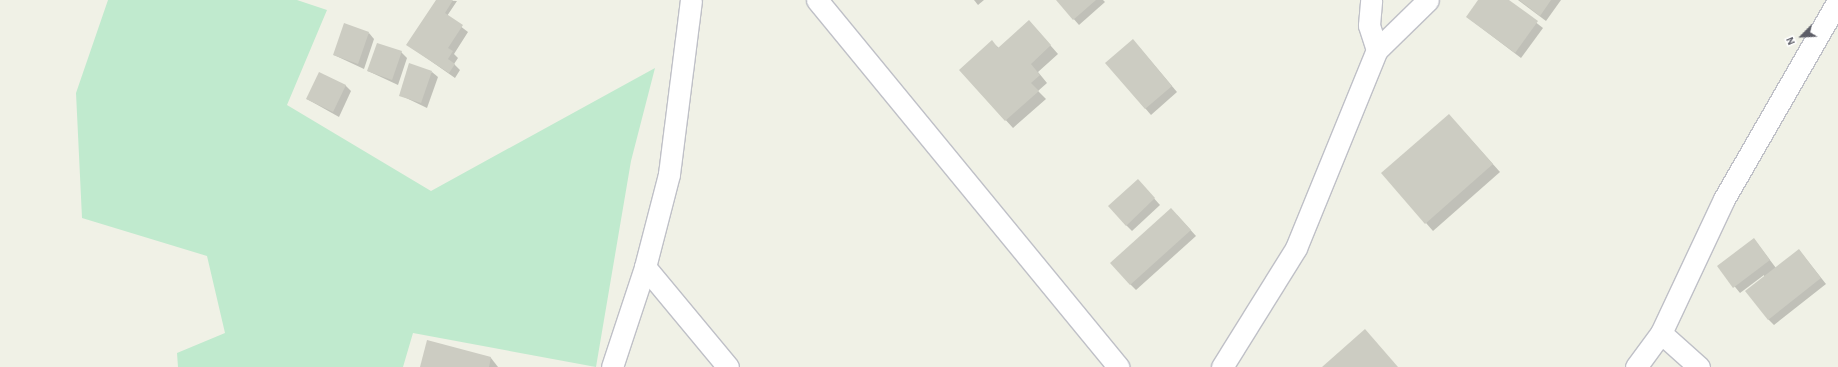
<!DOCTYPE html>
<style>
body{margin:0}
#map{position:relative;width:1838px;height:367px;overflow:hidden;background:#f0f1e6;font-family:"Alegreya Sans",sans-serif}
div>[style]{position:absolute}
[style*='--x']{left:calc(var(--x)*1px);top:calc(var(--y)*1px);width:calc(var(--w)*1px);rotate:calc(var(--a)*1deg)}
.green>*{inset:0;background:#c0eace}
.shadow>*{inset:0;background:#0003}
.building>*{inset:0;background:#ccccc2}
.roads{filter:drop-shadow(1px 0 #bfc0c7) drop-shadow(-1px 0 #bfc0c7) drop-shadow(0 1px #bfc0c7) drop-shadow(0 -1px #bfc0c7)}
.minor>*{height:21px;margin:-10.5px;padding:0 10.5px;transform-origin:10.5px;border-radius:10.5px;background:#fff}
span{translate:-50% -50%;white-space:nowrap;text-align:center;line-height:1.15;-webkit-text-stroke:4px #fff;paint-order:stroke}
.north{position:absolute;left:1782px;top:16px;width:40px;height:40px;-webkit-text-stroke:3px #fff;paint-order:stroke;rotate:246deg;font-size:11px;font-weight:700;line-height:16px;text-align:center;color:#5d5e67}
.north::after{content:'';display:block;margin:auto;width:14px;height:18px;background:#5d5e67;clip-path:polygon(50% 0,100% 100%,50% 72%,0 100%)}
</style>
<div id="map">
<div class="green">
<i style="clip-path:polygon(108px 0,297px 0,327px 10px,287px 105px,431px 191px,655px 68px,631px 161px,596px 367px,413px 333px,403px 367px,178px 367px,177px 353px,225px 333px,207px 256px,82px 218px,76px 93px)"></i>
</div>
<div class="shadow">
<i style="clip-path:polygon(437px 0,457px 1px,447px 16px,468px 32px,454px 54px,458px 58px,454px 64px,460px 70px,455px 78px,408px 45px)"></i>
<i style="clip-path:polygon(974px 0,984px 0,978px 5px)"></i>
<i style="clip-path:polygon(1057px 0,1103px 0,1105px 2px,1079px 25px)"></i>
<i style="clip-path:polygon(1480px 0,1507px 0,1543px 28px,1521px 58px,1467px 17px)"></i>
<i style="clip-path:polygon(1518px 0,1561px 0,1546px 21px)"></i>
<i style="clip-path:polygon(1036px 29px,1058px 54px,1038px 72px,1047px 83px,1038px 91px,1046px 99px,1013px 128px,960px 70px,992px 42px,999px 48px)"></i>
<i style="clip-path:polygon(369px 33px,374px 39px,364px 69px,334px 55px)"></i>
<i style="clip-path:polygon(1139px 47px,1177px 92px,1151px 115px,1106px 63px)"></i>
<i style="clip-path:polygon(401px 52px,407px 58px,398px 85px,368px 71px)"></i>
<i style="clip-path:polygon(432px 72px,438px 77px,427px 108px,400px 95px)"></i>
<i style="clip-path:polygon(345px 85px,351px 91px,339px 117px,307px 99px)"></i>
<i style="clip-path:polygon(1456px 123px,1500px 172px,1433px 231px,1426px 223px)"></i>
<i style="clip-path:polygon(1143px 186px,1160px 205px,1132px 231px,1126px 225px)"></i>
<i style="clip-path:polygon(1177px 215px,1196px 236px,1136px 290px,1130px 284px)"></i>
<i style="clip-path:polygon(1754px 239px,1776px 268px,1799px 250px,1826px 284px,1774px 325px,1768px 319px,1764px 275px,1740px 293px,1718px 266px)"></i>
<i style="clip-path:polygon(428px 341px,491px 358px,498px 367px,421px 367px)"></i>
</div>
<div class="building">
<i style="clip-path:polygon(436px 0,453px 0,445px 13px,463px 25px,448px 48px,453px 51px,448px 59px,455px 64px,449px 73px,406px 45px)"></i>
<i style="clip-path:polygon(1056px 0,1096px 0,1073px 20px)"></i>
<i style="clip-path:polygon(1478px 0,1509px 0,1538px 21px,1515px 53px,1466px 17px)"></i>
<i style="clip-path:polygon(1519px 0,1551px 0,1540px 16px)"></i>
<i style="clip-path:polygon(1029px 20px,1051px 45px,1031px 64px,1040px 75px,1031px 83px,1039px 91px,1005px 121px,959px 70px,992px 40px,998px 48px)"></i>
<i style="clip-path:polygon(344px 23px,369px 32px,358px 64px,333px 55px)"></i>
<i style="clip-path:polygon(1133px 39px,1172px 86px,1145px 109px,1105px 63px)"></i>
<i style="clip-path:polygon(377px 43px,402px 51px,392px 80px,367px 71px)"></i>
<i style="clip-path:polygon(409px 63px,432px 71px,421px 103px,399px 96px)"></i>
<i style="clip-path:polygon(319px 72px,346px 85px,333px 112px,306px 99px)"></i>
<i style="clip-path:polygon(1449px 114px,1493px 164px,1425px 224px,1381px 173px)"></i>
<i style="clip-path:polygon(1138px 179px,1155px 198px,1126px 226px,1108px 206px)"></i>
<i style="clip-path:polygon(1171px 208px,1191px 230px,1130px 285px,1110px 263px)"></i>
<i style="clip-path:polygon(1754px 238px,1770px 260px,1733px 288px,1717px 266px)"></i>
<i style="clip-path:polygon(1799px 249px,1821px 278px,1768px 320px,1745px 291px)"></i>
<i style="clip-path:polygon(1365px 329px,1398px 367px,1322px 367px)"></i>
<i style="clip-path:polygon(427px 340px,491px 357px,489px 367px,420px 367px)"></i>
</div>
<div class="roads">
<div class="minor">
<i style="--x:817;--y:0;--w:475;--a:50.6"></i>
<i style="--x:1377;--y:50;--w:71;--a:-44.4"></i>
<i style="--x:645;--y:267;--w:130;--a:50.3"></i>
<i style="--x:1661;--y:333;--w:51;--a:41.8"></i>
<i style="--x:612;--y:367;--w:105;--a:-71.7"></i>
<i style="--x:645;--y:267;--w:96;--a:-75.5"></i>
<i style="--x:669;--y:174;--w:175;--a:-82.8"></i>
<i style="--x:1222;--y:367;--w:140;--a:-58.1"></i>
<i style="--x:1296;--y:248;--w:214;--a:-67.8"></i>
<i style="--x:1377;--y:50;--w:26;--a:-108"></i>
<i style="--x:1369;--y:25;--w:25;--a:-85"></i>
<i style="--x:1636;--y:367;--w:42;--a:-53.7"></i>
<i style="--x:1661;--y:333;--w:148;--a:-64.8"></i>
<i style="--x:1724;--y:199;--w:228;--a:-60.1"></i>
</div>
</div>
<div class="north">N</div>
</div>
